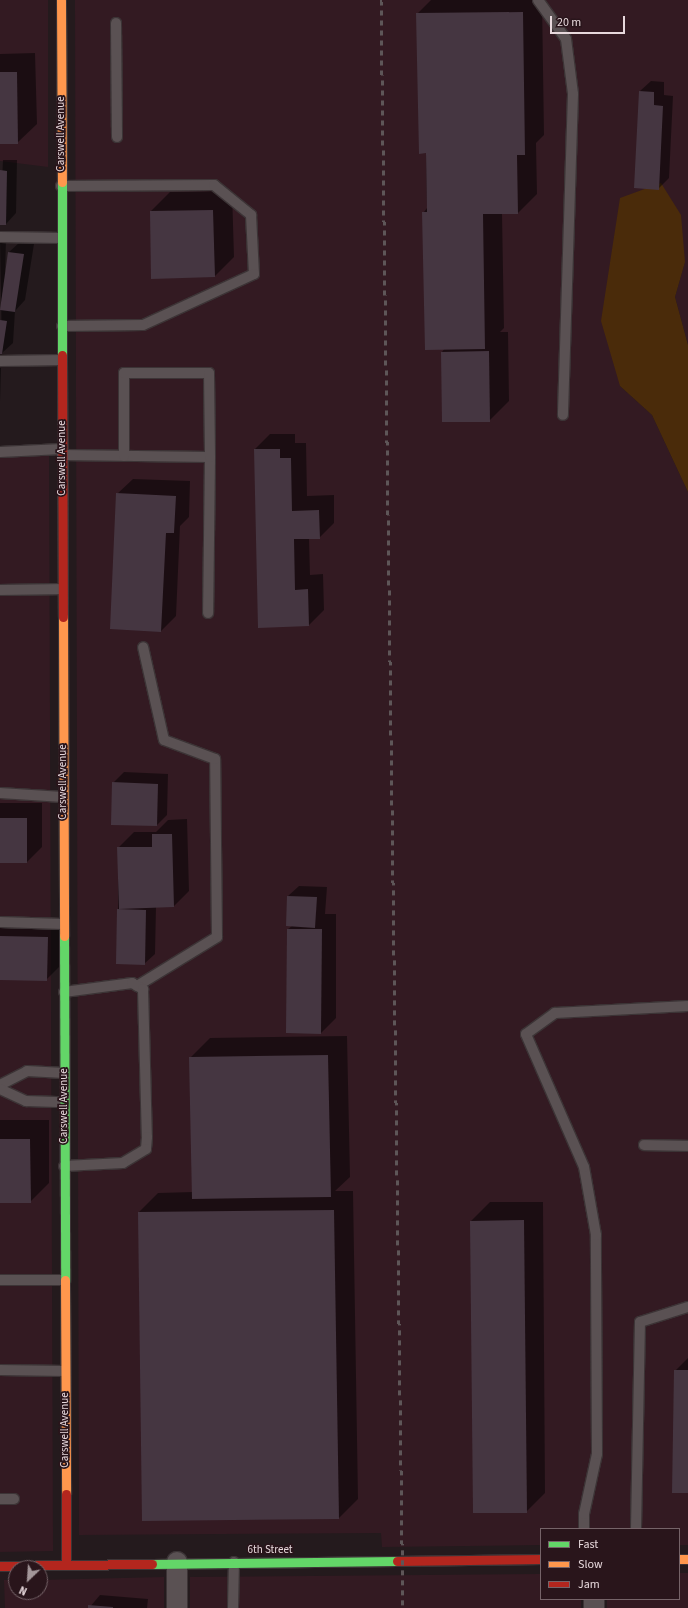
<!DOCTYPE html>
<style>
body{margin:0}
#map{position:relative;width:688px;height:1608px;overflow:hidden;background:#241a1d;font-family:"Source Sans 3",sans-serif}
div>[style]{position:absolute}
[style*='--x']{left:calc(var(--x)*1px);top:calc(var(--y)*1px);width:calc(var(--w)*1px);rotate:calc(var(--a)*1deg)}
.built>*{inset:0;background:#331a22}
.green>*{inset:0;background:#4a2b0a}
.shadow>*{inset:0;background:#0007}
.building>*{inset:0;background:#453641}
.roads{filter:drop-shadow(1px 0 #3c3436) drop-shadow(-1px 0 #3c3436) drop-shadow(0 1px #3c3436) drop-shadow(0 -1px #3c3436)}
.lane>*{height:10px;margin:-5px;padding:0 5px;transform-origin:5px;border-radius:5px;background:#5a5153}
.street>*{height:20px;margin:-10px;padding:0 10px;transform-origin:10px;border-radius:10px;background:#5a5153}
.fast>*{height:9px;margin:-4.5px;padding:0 4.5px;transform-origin:4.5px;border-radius:4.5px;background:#63d668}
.slow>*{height:9px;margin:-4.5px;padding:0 4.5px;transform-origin:4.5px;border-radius:4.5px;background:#ff974d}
.jam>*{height:9px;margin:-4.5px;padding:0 4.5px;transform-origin:4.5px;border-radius:4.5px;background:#b3261e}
.rail>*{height:3px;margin-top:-1.5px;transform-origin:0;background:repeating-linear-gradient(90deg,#5e5658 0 5px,transparent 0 10px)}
span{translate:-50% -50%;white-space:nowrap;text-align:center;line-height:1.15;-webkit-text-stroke:3.5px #29151b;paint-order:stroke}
.street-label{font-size:11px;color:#e7d8dc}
.legend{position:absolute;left:540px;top:1528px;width:140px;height:72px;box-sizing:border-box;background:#29151b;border:1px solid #756368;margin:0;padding:5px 7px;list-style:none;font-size:12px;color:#e7d8dc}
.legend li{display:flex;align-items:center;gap:8px;height:20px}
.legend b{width:20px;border:1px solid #756368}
.north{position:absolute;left:8px;top:1560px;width:40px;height:40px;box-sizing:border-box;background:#29151b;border:1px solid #756368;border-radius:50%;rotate:205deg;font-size:11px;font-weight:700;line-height:16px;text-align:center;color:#e7d8dc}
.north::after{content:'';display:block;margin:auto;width:14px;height:18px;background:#a39699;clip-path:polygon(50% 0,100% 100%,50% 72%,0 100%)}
.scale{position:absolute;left:550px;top:16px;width:75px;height:18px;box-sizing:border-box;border:2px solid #e7d8dc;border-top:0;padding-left:5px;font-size:12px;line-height:14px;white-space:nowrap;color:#e7d8dc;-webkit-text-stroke:3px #29151b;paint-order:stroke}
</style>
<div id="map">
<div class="built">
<i style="clip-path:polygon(0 0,48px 0,48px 167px,0 161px)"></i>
<i style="clip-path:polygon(75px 0,688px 0,688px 345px,675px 297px,685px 262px,620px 386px,652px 415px,688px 492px,688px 1545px,679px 1545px,679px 1529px,541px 1529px,541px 1545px,382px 1547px,381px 1533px,79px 1535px)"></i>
<i style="clip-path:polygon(49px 451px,53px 1551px,0 1552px,0 454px)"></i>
<i style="clip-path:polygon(679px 1573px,688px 1573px,688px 1608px,607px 1608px,607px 1599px,679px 1599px)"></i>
<i style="clip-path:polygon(541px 1574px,541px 1599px,581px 1599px,581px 1608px,190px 1608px,190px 1577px)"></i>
<i style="clip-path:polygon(164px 1577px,164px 1608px,5px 1608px,4px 1580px,16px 1580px,16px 1592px,40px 1592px,40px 1580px)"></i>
</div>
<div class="green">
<i style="clip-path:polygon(661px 183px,681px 215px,685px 262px,675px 297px,688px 345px,688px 492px,652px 415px,620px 386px,601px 321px,620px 198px)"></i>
</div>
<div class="shadow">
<i style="clip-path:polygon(431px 0,542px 0,544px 135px,536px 143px,537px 194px,518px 213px,502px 213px,504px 328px,500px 332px,508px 332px,509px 401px,489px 421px,443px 421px,442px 352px,445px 348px,424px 212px,427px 208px,426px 152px,417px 14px)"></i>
<i style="clip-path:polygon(35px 53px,37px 124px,17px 143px,0 143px,0 54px)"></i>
<i style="clip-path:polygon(651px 81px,664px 82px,664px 95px,673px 96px,669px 178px,658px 189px,640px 91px)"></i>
<i style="clip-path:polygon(3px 160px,17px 160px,16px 213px,6px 224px,0 224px)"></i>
<i style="clip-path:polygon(232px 191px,234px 257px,215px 276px,151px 211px,170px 192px)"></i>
<i style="clip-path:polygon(0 239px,6px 240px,5px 274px,9px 252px,20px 242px,34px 244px,25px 300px,15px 311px,13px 343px,2px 353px)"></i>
<i style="clip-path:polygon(0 368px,1px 368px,0 402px)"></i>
<i style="clip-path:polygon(270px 434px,295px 434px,295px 443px,306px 443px,307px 496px,334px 495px,334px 523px,319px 538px,309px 538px,310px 575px,323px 574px,324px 610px,309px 625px,259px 627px,255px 449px)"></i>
<i style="clip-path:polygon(133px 479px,190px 481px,189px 517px,180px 526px,176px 616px,161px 631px,117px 494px)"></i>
<i style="clip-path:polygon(124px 772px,168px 774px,167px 815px,157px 825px,113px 783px)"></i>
<i style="clip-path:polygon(0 803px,42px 803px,42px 847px,27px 862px,0 862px)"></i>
<i style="clip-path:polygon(187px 819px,189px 891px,174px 906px,156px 907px,155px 954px,144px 964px,118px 910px,118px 848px,134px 832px,156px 832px,168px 820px)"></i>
<i style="clip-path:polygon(299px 886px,327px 887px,325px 914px,336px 914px,336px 1018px,321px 1033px,288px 929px,292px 926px,288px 896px)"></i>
<i style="clip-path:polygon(0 917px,67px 918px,65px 961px,46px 980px,0 979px)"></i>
<i style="clip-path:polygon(347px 1036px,350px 1177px,335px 1191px,353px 1191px,358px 1499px,339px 1518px,139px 1212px,158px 1193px,193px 1192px,190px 1058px,210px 1038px)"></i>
<i style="clip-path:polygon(0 1120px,49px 1120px,49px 1183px,30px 1202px,0 1202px)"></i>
<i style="clip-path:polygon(490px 1202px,543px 1202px,545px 1493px,526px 1512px,471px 1221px)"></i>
<i style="clip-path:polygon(688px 1358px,688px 1492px,675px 1371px)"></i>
<i style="clip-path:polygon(100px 1595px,148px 1599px,147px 1608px,89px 1608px)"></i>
</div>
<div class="building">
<i style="clip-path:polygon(523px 12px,525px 155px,517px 155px,518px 214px,483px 214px,485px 349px,425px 350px,422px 212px,427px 212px,426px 153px,419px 154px,416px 13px)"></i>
<i style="clip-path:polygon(0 72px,17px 72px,18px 144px,0 144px)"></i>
<i style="clip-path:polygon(639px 91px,654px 92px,654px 105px,663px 106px,659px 190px,634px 188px)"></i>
<i style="clip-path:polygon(0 170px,7px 171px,6px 225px,0 225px)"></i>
<i style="clip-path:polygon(213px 210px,215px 277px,151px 279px,150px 211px)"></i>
<i style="clip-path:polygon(8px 252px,24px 254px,15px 312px,0 310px)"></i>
<i style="clip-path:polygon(0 320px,7px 321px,2px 354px,0 354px)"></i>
<i style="clip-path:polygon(489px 351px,490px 422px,442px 422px,441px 352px)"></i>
<i style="clip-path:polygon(254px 449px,280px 449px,280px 458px,291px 458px,292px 511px,319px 510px,320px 539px,294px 539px,295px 590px,308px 589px,309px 626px,258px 628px)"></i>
<i style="clip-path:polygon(116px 493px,176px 496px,174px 533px,166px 533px,161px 632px,110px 629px)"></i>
<i style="clip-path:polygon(112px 782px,158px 784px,157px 826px,111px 825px)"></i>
<i style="clip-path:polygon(0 818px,27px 818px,27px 863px,0 863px)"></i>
<i style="clip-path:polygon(152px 834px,172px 834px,174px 907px,119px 909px,117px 847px,152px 847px)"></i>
<i style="clip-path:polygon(287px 896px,317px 897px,315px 928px,286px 926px)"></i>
<i style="clip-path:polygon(117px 909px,146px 910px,145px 965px,116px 964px)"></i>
<i style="clip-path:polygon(287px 929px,322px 929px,321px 1034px,286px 1033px)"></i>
<i style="clip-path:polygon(0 936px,48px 937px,47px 981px,0 980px)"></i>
<i style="clip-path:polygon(328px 1055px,331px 1197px,192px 1199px,189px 1057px)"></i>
<i style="clip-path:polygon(0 1139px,30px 1139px,31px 1203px,0 1203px)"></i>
<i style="clip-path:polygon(334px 1210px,339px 1519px,142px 1521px,138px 1212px)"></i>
<i style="clip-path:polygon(524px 1220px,527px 1513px,473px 1513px,470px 1221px)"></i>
<i style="clip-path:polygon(674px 1370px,688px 1370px,688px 1493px,672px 1493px)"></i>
<i style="clip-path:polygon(88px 1605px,113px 1607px,113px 1608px,88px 1608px)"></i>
</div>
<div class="roads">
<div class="lane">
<i style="--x:538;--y:0;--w:48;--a:54.3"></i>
<i style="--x:566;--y:39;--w:55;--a:82.7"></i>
<i style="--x:573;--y:94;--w:321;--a:91.8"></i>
<i style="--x:116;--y:23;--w:114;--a:89.5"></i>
<i style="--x:61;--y:186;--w:153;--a:-0.4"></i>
<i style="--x:214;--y:185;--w:48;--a:39"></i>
<i style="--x:251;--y:215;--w:59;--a:87.1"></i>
<i style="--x:254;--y:274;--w:122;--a:155.3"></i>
<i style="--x:143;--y:325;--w:81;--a:179.3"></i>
<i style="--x:0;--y:237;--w:62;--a:0.9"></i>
<i style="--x:0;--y:361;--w:62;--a:-0.9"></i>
<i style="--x:0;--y:452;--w:62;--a:-2.8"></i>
<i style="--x:62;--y:455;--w:148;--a:0.8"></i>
<i style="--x:210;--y:457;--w:156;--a:90.7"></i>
<i style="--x:124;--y:456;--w:83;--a:-90"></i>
<i style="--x:124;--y:373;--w:85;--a:0"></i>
<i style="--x:209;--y:373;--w:84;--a:89.3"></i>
<i style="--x:0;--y:590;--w:62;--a:-0.9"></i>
<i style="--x:0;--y:793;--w:63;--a:3.6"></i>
<i style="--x:0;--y:922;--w:63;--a:1.8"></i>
<i style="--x:137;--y:986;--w:94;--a:-31.5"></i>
<i style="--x:217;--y:937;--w:178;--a:-90.6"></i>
<i style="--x:215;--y:759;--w:54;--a:-159.6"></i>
<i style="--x:164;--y:740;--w:95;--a:-102.7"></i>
<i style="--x:64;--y:992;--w:69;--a:-7.5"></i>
<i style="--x:132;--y:983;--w:13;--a:29"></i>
<i style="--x:143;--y:989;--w:148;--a:88.5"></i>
<i style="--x:147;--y:1137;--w:12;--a:95"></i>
<i style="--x:146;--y:1149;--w:27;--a:149"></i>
<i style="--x:123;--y:1163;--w:59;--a:177.1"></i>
<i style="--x:0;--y:1085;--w:30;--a:-27"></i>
<i style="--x:27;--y:1071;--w:37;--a:3"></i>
<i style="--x:0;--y:1089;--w:29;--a:25"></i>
<i style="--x:26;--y:1101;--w:38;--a:2"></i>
<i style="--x:644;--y:1145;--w:44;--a:1.3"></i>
<i style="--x:0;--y:1280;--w:65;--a:0"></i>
<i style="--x:0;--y:1370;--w:65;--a:0.9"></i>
<i style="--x:0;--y:1499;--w:14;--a:0"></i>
<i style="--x:584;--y:1529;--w:15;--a:-90"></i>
<i style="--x:584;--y:1514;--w:61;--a:-77.8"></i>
<i style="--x:597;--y:1454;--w:219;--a:-90.3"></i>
<i style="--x:596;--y:1235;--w:69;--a:-100"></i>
<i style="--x:584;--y:1167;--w:145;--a:-113.6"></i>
<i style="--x:526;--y:1034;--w:36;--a:-36"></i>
<i style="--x:555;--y:1013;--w:133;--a:-3"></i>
<i style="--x:636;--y:1529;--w:207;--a:-88.9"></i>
<i style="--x:640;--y:1322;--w:50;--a:-17.4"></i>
<i style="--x:233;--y:1608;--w:46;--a:-88.8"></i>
</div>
<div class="street">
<i style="--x:177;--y:1562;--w:46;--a:90"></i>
<i style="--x:594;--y:1599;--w:9;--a:90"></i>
</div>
<div class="fast">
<i style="--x:62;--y:182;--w:173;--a:90"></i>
<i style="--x:64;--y:936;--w:344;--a:89.8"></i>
<i style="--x:152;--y:1564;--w:245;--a:-0.7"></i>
</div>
<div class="slow">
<i style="--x:61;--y:0;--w:182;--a:89.7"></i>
<i style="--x:63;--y:617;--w:319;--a:89.8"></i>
<i style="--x:65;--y:1280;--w:214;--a:89.7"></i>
<i style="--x:679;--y:1559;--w:9;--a:0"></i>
</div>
<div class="jam">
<i style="--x:62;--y:355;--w:262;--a:89.8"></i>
<i style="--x:66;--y:1494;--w:71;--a:90"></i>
<i style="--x:397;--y:1561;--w:144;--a:-0.8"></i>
<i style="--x:0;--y:1566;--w:152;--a:-0.8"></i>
</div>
</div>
<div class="rail">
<i style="--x:381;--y:0;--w:1608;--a:89.22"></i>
</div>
<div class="street-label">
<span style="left:61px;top:134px;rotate:-90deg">Carswell Avenue</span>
<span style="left:62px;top:458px;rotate:-90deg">Carswell Avenue</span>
<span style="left:63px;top:782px;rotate:-90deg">Carswell Avenue</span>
<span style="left:64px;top:1106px;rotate:-90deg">Carswell Avenue</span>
<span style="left:65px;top:1430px;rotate:-90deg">Carswell Avenue</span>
<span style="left:270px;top:1550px">6th Street</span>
</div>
<ul class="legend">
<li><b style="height:5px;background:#63d668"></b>Fast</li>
<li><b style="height:5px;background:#ff974d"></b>Slow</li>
<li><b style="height:5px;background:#b3261e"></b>Jam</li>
</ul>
<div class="north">N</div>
<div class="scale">20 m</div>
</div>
